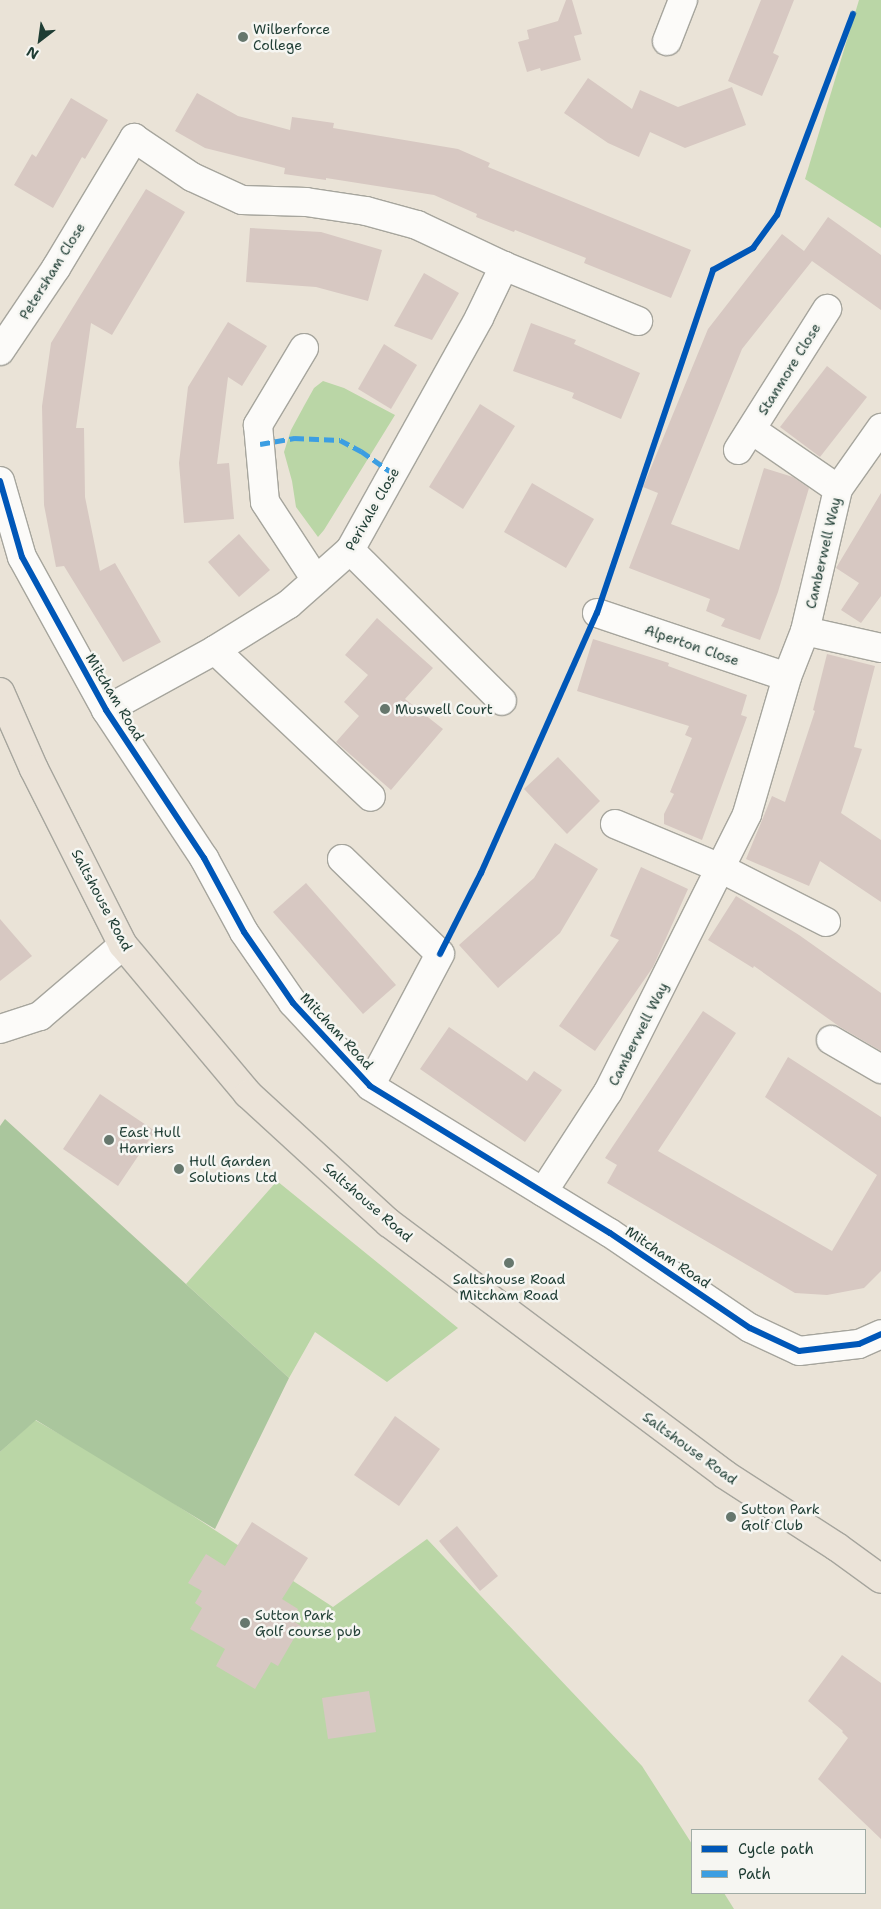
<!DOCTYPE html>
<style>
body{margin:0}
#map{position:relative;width:881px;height:1909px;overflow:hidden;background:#eae3d7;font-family:"Shantell Sans",sans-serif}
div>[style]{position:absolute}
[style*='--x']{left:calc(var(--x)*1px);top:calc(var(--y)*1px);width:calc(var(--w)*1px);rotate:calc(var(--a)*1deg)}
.green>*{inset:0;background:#bad6a6}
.forest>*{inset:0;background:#aac69d}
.building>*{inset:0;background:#d7c8c2}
.roads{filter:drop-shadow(1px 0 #a6a59d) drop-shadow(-1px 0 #a6a59d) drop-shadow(0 1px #a6a59d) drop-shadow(0 -1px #a6a59d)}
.minor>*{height:28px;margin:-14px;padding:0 14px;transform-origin:14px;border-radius:14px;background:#fcfbf9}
.major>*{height:28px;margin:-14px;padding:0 14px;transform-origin:14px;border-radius:14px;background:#ebe3d8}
.quiet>*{height:5px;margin-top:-2.5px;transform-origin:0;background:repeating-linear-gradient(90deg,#3c9ee2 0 10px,transparent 0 15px)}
.cycleway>*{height:6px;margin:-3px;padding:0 3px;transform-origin:3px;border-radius:3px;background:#0057b8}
.dots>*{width:14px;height:14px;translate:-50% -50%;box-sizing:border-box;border:2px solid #f6f6f2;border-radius:50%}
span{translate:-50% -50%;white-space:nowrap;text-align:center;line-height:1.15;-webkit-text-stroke:5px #f6f6f2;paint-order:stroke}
.poi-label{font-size:14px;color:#1f3d34}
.left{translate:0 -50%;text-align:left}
.street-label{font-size:14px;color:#1f3d34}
.legend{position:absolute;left:691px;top:1829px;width:175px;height:65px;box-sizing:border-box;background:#f6f6f2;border:1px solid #a0aca6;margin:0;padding:6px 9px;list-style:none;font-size:15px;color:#1f3d34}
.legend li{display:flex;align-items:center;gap:10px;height:25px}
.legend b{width:25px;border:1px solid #a0aca6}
.north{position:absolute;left:15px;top:15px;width:50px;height:50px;-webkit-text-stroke:4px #f6f6f2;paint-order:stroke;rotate:210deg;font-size:14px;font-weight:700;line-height:20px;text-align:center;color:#1f3d34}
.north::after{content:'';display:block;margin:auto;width:18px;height:22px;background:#1f3d34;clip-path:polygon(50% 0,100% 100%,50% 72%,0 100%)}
</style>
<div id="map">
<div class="green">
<i style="clip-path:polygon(859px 0,881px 0,881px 228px,805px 179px)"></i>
<i style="clip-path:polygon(323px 381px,344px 388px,395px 415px,324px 530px,318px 537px,296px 507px,292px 481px,284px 452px,291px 430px,304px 406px,314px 388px)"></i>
<i style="clip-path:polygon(277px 1181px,458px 1328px,387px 1382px,315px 1332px,289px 1378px,186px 1284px)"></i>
<i style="clip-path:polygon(35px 1420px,121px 1469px,333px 1607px,427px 1539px,642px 1766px,692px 1844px,692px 1893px,724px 1893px,734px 1909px,0 1909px,0 1452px)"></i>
</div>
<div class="forest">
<i style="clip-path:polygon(5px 1119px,289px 1378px,215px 1529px,36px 1420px,0 1452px,0 1126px)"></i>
</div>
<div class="building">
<i style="clip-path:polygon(566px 0,572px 0,582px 34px,574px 36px,581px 60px,541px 71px,540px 68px,527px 72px,518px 42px,529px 39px,527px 30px,558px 21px)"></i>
<i style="clip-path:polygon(761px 0,794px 0,773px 53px,779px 56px,762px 96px,728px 81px)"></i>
<i style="clip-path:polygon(588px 78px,632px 109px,640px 90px,678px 107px,732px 87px,746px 125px,685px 148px,650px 132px,639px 157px,608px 143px,564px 113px)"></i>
<i style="clip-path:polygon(197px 93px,238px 116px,290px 130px,292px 117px,334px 123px,333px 128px,458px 149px,490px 163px,488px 167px,691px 250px,671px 298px,584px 263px,586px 258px,515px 230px,514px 232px,476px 217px,477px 214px,434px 195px,326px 178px,326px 180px,284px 174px,285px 168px,205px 148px,175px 131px)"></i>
<i style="clip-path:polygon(71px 98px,108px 120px,85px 159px,82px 157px,53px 208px,14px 185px,32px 154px,36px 157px)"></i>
<i style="clip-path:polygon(146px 189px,185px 212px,112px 335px,91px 323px,76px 428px,84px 428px,85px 497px,100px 571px,115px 563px,161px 642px,123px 662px,64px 566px,56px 567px,44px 505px,42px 406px,51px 343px)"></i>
<i style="clip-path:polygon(828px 217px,881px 255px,881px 310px,812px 261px,742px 349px,671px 524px,739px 550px,764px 468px,793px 477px,809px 488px,778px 592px,760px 640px,721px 626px,725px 619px,706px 611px,710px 599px,629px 568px,658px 493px,643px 487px,708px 329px,782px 234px,804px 251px)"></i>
<i style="clip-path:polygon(250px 228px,321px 232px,382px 250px,368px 301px,316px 287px,246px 282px)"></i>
<i style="clip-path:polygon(424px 273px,459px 293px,432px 340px,394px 326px)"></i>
<i style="clip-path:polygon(228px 322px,267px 346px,242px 386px,228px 377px,217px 464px,229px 463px,234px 519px,184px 523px,179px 463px,188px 387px)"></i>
<i style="clip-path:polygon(531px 323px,576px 340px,574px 344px,640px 373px,621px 419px,572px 398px,574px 393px,513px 371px)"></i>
<i style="clip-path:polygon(384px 344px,417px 365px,391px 409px,358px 389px)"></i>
<i style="clip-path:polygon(827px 366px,867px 397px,820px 457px,780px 427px)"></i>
<i style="clip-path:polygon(480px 404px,515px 426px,463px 509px,429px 487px)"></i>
<i style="clip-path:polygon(532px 483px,594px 519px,566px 568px,504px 532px)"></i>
<i style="clip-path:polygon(881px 493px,881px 596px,861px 623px,841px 610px,859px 583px,836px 568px)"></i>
<i style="clip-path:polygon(239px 534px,270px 570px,239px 597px,208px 562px)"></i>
<i style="clip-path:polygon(377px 618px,433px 668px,405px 699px,443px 729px,391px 790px,336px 742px,359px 716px,344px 702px,368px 675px,345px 655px)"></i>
<i style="clip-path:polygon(593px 639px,669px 663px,668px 666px,747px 695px,741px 715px,747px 717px,702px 840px,664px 824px,664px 814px,674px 794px,670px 792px,692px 738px,685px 735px,689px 726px,577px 691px)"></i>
<i style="clip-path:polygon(827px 654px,875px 666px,854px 747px,862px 749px,841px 813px,881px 840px,881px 902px,820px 861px,809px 886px,746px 859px,772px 796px,785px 802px,815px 711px,813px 710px)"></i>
<i style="clip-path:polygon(558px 757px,600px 801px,567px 834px,524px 789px)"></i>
<i style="clip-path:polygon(555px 843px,598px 869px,560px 933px,498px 988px,459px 945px,534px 878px)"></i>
<i style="clip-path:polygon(641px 867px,688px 889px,653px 967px,595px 1051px,559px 1026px,619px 940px,610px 936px)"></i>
<i style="clip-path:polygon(306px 883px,396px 985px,363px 1014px,273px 912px)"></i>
<i style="clip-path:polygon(736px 896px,799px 935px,881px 993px,881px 1051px,840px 1027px,754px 966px,753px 968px,708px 940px)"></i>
<i style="clip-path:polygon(0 919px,32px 956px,0 981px)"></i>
<i style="clip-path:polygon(703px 1011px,736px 1033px,658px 1151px,832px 1251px,877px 1175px,765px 1097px,788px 1057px,881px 1117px,881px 1271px,864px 1288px,827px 1295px,795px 1293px,607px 1183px,617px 1165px,605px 1158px)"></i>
<i style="clip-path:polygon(449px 1027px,527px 1081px,534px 1071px,562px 1090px,525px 1142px,420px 1069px)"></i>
<i style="clip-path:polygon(100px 1094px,155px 1131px,118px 1186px,63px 1149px)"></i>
<i style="clip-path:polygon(395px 1416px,440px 1449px,399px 1506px,354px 1475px)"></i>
<i style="clip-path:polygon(252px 1522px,308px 1558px,282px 1599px,298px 1609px,292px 1620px,301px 1626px,278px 1666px,271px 1662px,255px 1689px,216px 1666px,225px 1649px,190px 1629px,202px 1608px,195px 1603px,202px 1591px,188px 1583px,206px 1554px,225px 1566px)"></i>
<i style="clip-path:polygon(457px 1526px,498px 1576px,480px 1591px,439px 1541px)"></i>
<i style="clip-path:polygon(842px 1655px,881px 1683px,881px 1839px,818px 1779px,848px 1738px,842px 1732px,843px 1731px,808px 1701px)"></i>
<i style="clip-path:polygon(369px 1691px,376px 1732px,328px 1739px,322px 1698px)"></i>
</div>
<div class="roads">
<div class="minor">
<i style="--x:667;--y:41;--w:44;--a:-68.7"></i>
<i style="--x:304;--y:348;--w:90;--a:120.9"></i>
<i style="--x:258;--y:425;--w:77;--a:84.8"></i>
<i style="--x:265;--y:502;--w:93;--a:56.8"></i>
<i style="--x:0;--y:351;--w:100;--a:-56"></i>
<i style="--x:56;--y:268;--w:152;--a:-59"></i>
<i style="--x:134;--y:138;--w:70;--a:33.9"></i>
<i style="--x:192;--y:177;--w:55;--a:24.7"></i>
<i style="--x:242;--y:200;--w:64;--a:1.8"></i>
<i style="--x:306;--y:202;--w:61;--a:8.5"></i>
<i style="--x:366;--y:211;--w:53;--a:15.4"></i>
<i style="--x:417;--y:225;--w:96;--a:25.2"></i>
<i style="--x:752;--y:430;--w:104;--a:34.5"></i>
<i style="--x:738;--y:450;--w:167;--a:-57.7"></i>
<i style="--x:0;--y:481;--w:79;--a:73.9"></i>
<i style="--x:22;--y:557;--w:175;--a:61.2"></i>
<i style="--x:106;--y:710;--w:178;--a:56.5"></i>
<i style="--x:204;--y:858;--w:84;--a:61.6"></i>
<i style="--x:244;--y:932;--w:86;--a:55.4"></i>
<i style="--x:293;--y:1003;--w:113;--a:47.1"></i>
<i style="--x:370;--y:1086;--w:281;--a:31.5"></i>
<i style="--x:610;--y:1233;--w:169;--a:34.2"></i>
<i style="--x:750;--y:1328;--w:54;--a:25.1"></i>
<i style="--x:799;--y:1351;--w:60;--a:-6.7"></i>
<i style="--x:859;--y:1344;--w:24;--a:-24"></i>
<i style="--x:350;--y:550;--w:214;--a:44.8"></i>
<i style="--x:597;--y:613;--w:200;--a:18.6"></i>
<i style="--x:805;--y:631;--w:78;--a:12.6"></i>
<i style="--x:215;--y:650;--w:214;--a:43.3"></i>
<i style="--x:106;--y:710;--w:124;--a:-28.8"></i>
<i style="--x:215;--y:650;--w:87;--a:-31.9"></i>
<i style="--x:289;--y:604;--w:81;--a:-41.5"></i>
<i style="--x:350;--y:550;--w:265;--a:-60.9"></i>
<i style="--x:479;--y:318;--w:58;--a:-64.3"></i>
<i style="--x:504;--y:266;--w:145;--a:22.3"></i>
<i style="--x:615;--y:824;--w:114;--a:22.7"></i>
<i style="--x:720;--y:868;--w:119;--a:27"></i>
<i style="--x:342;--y:859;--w:136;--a:44.1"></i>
<i style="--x:440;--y:954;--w:149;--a:117.9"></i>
<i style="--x:0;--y:1029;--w:42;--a:-18"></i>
<i style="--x:40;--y:1016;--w:109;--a:-40.5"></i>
<i style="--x:831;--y:1040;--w:58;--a:30.1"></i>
<i style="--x:543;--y:1192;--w:119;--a:-57"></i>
<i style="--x:608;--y:1092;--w:311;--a:-63.4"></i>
<i style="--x:747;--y:814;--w:143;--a:-73.7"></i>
<i style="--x:787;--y:677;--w:49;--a:-68.6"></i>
<i style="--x:805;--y:631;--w:146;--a:-76.9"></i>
<i style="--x:838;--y:489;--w:75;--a:-54.8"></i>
</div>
<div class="major">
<i style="--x:0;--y:692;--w:84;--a:66.2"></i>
<i style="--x:34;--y:769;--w:197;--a:63.2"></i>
<i style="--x:123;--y:945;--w:194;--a:50"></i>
<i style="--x:248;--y:1094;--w:191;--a:42.5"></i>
<i style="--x:389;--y:1223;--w:419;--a:36.8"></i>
<i style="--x:724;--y:1474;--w:135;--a:32.9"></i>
<i style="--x:837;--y:1547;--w:54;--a:36"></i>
</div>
</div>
<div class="quiet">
<i style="--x:260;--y:444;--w:35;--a:-10"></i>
<i style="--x:294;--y:438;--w:46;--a:2.5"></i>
<i style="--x:340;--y:440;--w:24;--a:28"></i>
<i style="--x:361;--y:451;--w:39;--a:35"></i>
</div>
<div class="cycleway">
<i style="--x:0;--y:481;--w:79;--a:73.9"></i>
<i style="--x:22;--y:557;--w:175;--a:61.2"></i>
<i style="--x:106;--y:710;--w:178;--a:56.5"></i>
<i style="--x:204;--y:858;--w:84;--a:61.6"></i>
<i style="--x:244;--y:932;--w:86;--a:55.4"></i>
<i style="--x:293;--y:1003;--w:113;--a:47.1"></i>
<i style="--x:370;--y:1086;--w:281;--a:31.5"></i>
<i style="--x:610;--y:1233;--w:169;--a:34.2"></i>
<i style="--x:750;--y:1328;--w:54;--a:25.1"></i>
<i style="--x:799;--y:1351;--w:60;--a:-6.7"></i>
<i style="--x:859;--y:1344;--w:24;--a:-24"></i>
<i style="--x:440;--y:954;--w:91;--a:-63.2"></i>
<i style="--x:481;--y:873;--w:285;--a:-66"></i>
<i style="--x:597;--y:613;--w:362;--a:-71.3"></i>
<i style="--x:713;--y:270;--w:46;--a:-28.8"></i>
<i style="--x:753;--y:248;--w:41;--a:-54"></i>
<i style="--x:777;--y:215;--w:215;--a:-69.3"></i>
</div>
<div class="dots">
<i style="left:243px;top:37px;background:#66776d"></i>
<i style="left:385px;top:709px;background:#66776d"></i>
<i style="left:109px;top:1140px;background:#66776d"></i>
<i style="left:179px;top:1169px;background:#66776d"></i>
<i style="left:509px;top:1263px;background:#66776d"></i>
<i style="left:731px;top:1517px;background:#66776d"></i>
<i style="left:245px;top:1623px;background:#66776d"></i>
</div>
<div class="poi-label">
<span class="left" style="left:253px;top:37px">Wilberforce<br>College</span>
<span class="left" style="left:395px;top:709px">Muswell Court</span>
<span class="left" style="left:119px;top:1140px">East Hull<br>Harriers</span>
<span class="left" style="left:189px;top:1169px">Hull Garden<br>Solutions Ltd</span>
<span style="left:509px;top:1287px">Saltshouse Road<br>Mitcham Road</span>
<span class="left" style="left:741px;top:1517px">Sutton Park<br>Golf Club</span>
<span class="left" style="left:255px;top:1623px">Sutton Park<br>Golf course pub</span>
</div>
<div class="street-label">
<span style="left:52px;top:271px;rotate:-58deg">Petersham Close</span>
<span style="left:789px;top:369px;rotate:-58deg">Stanmore Close</span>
<span style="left:372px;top:509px;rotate:-60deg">Perivale Close</span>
<span style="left:823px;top:553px;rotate:-77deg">Camberwell Way</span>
<span style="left:692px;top:645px;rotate:19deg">Alperton Close</span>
<span style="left:115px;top:697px;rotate:59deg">Mitcham Road</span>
<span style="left:102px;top:900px;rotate:62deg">Saltshouse Road</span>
<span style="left:337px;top:1031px;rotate:47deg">Mitcham Road</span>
<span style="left:638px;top:1034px;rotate:-63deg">Camberwell Way</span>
<span style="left:368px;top:1202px;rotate:41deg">Saltshouse Road</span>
<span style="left:668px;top:1257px;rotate:34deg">Mitcham Road</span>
<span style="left:690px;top:1448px;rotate:36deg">Saltshouse Road</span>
</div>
<ul class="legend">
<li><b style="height:6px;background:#0057b8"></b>Cycle path</li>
<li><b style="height:6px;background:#3c9ee2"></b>Path</li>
</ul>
<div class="north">N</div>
</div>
